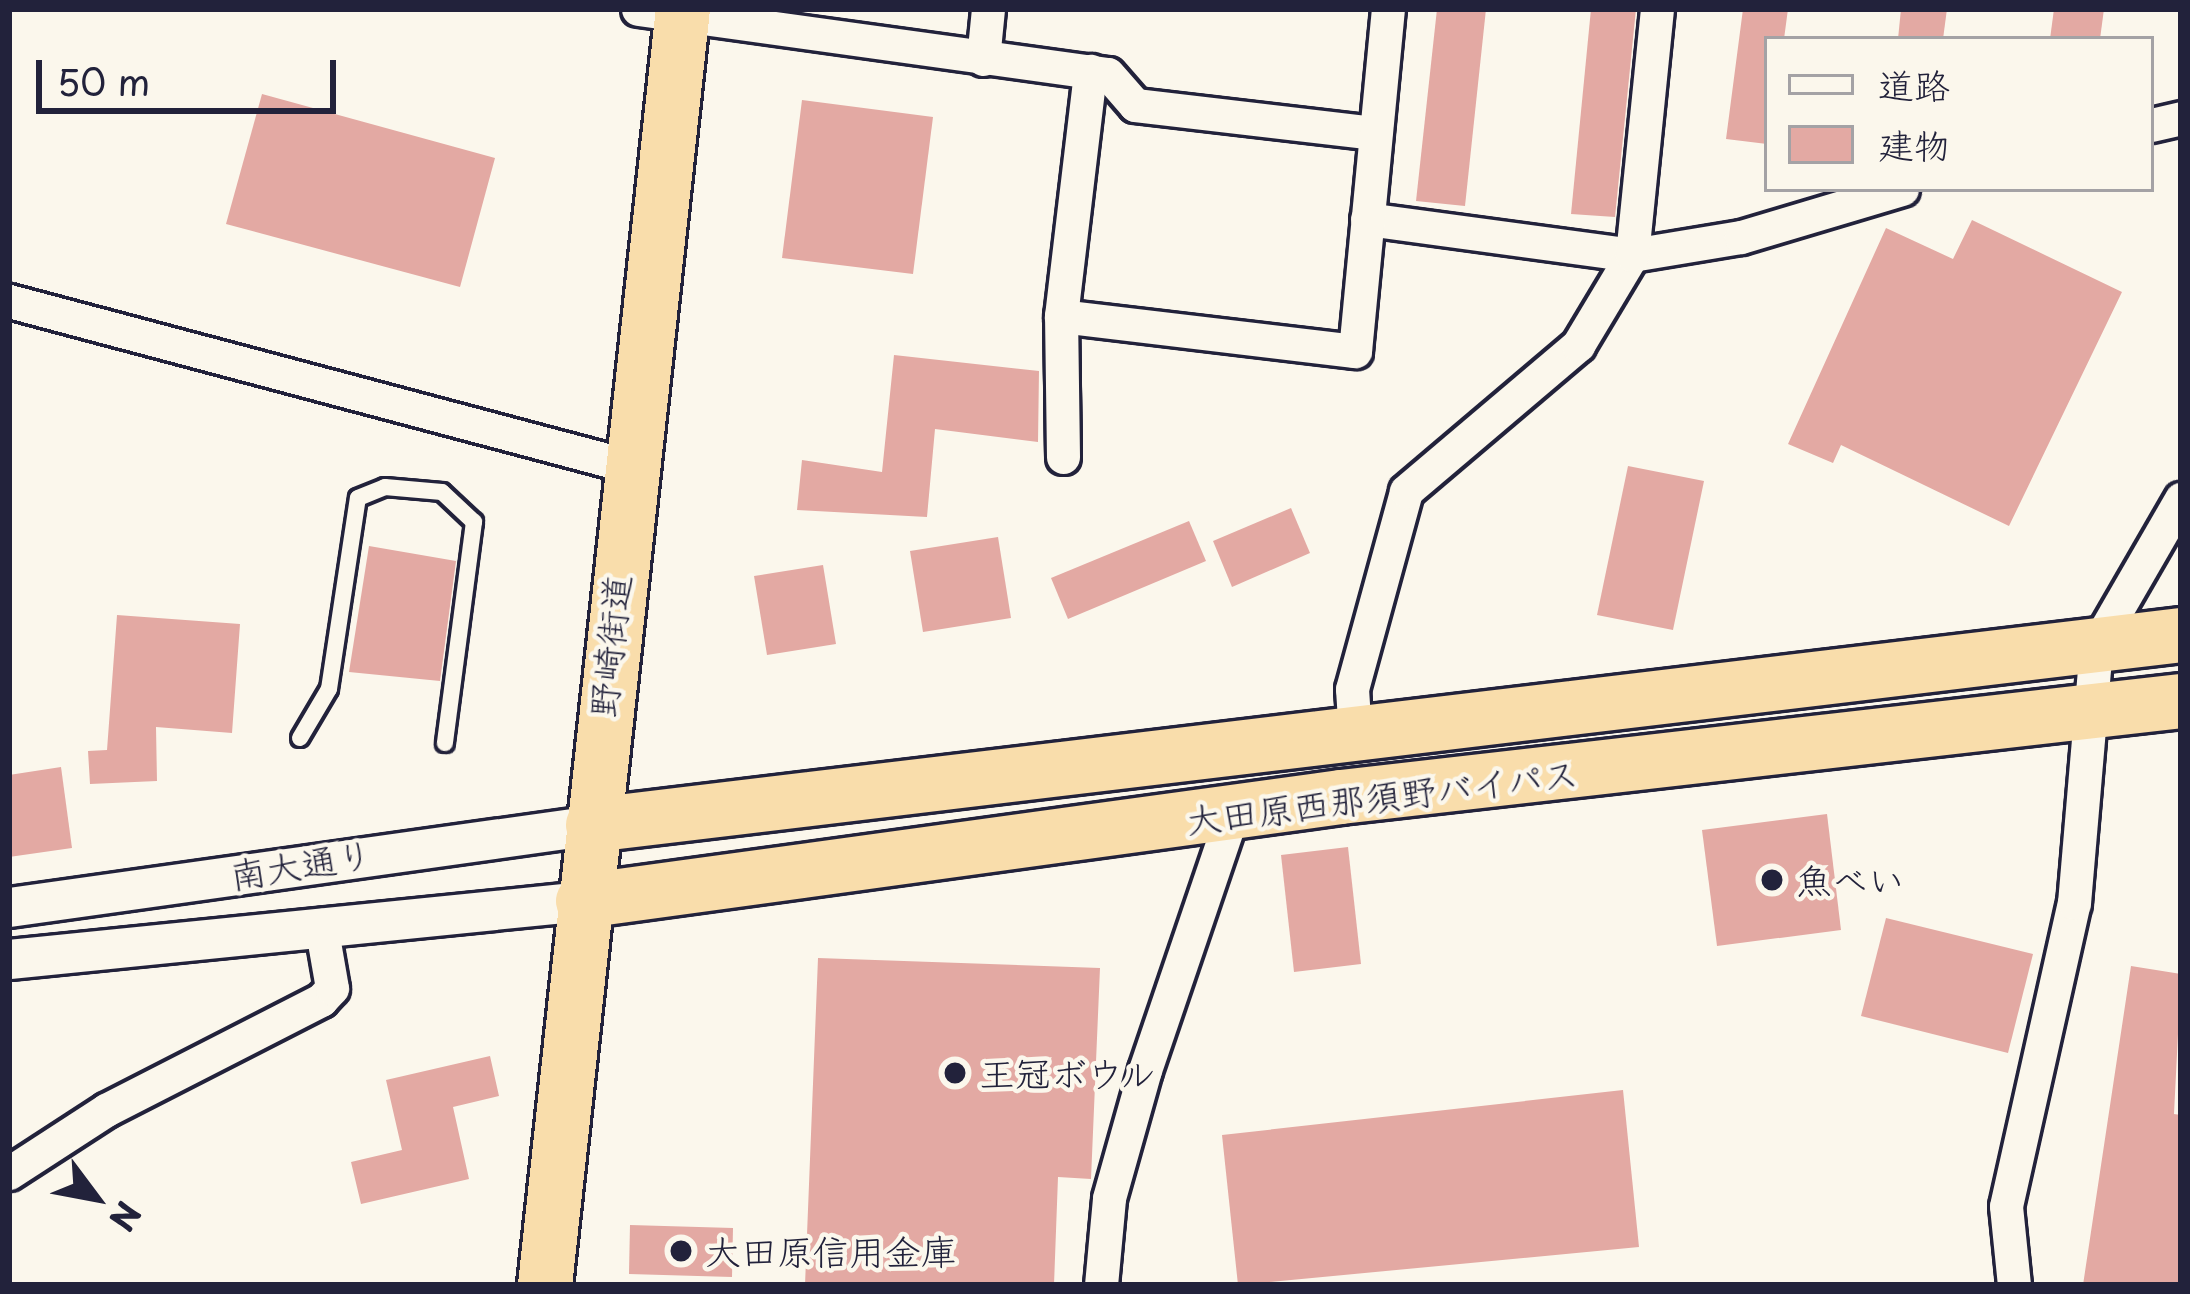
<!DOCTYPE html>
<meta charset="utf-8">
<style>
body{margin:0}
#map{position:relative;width:2190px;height:1294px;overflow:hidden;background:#fbf7ec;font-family:"Playpen Sans","Klee One",sans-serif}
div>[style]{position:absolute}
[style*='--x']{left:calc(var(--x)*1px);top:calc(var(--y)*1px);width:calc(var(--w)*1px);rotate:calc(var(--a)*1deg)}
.building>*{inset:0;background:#e3a9a3}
.roads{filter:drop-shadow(3px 0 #22223b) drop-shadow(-3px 0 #22223b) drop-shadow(0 3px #22223b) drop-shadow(0 -3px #22223b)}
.service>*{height:16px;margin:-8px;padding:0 8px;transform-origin:8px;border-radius:8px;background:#fbf7ec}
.minor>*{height:33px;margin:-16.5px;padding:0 16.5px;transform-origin:16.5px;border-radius:16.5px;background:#fbf7ec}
.tertiary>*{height:39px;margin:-19.5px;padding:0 19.5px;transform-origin:19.5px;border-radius:19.5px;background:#fbf7ec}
.trunk>*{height:54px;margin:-27px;padding:0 27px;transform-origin:27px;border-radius:27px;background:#f9ddab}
.dots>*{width:33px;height:33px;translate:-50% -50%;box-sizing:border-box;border:6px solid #fbf7ec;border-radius:50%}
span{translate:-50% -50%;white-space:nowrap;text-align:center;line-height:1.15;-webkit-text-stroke:9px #fbf7ec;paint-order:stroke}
.street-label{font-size:36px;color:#22223b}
.poi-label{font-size:36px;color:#22223b}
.left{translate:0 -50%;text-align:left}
.frame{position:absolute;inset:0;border:12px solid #22223b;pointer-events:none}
.legend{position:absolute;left:1764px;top:36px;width:390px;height:156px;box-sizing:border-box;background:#fbf7ec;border:3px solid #a4a2a5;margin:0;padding:15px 21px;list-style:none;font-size:36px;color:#22223b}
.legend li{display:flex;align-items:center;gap:24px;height:60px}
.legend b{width:60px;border:3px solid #a4a2a5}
.north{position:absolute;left:36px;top:1138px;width:120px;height:120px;-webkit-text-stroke:9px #fbf7ec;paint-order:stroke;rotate:122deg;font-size:33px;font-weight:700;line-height:48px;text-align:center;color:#22223b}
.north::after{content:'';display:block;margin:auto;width:42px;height:54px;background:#22223b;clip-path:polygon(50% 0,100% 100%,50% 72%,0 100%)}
.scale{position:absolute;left:36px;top:60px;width:300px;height:54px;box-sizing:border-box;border:6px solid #22223b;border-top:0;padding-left:15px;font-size:36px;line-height:42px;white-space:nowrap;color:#22223b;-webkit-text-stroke:9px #fbf7ec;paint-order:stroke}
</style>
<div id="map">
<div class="building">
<i style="clip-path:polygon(1437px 9px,1486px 9px,1465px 206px,1416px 201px)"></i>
<i style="clip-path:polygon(1591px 9px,1636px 9px,1615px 217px,1571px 214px)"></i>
<i style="clip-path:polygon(1743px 9px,1788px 9px,1784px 39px,1767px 39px,1767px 144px,1726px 139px)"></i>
<i style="clip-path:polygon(1901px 9px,1947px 9px,1943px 39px,1898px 39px)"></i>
<i style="clip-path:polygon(2054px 9px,2104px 9px,2100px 39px,2050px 39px)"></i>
<i style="clip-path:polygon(262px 94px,495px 158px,460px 287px,226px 224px)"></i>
<i style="clip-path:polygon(802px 100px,933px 117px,913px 274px,782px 258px)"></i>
<i style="clip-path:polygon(1972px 220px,2122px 292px,2009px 526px,1841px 445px,1833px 463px,1788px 444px,1886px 228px,1953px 259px)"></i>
<i style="clip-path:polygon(894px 355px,1039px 371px,1038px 442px,935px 429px,927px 517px,797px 510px,802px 460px,882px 472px)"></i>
<i style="clip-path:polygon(1628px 466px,1704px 481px,1673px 630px,1597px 615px)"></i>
<i style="clip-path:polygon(1291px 508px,1310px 553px,1232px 587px,1213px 541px)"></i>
<i style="clip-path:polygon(1189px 521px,1206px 561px,1068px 619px,1051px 578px)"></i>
<i style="clip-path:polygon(998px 537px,1011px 618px,923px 632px,910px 551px)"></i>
<i style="clip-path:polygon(369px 546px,456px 561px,440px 681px,349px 672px)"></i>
<i style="clip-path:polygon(823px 565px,836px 644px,767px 655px,754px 576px)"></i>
<i style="clip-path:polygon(117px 615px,240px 624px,232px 733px,156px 727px,157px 781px,90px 784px,88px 751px,107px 750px)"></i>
<i style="clip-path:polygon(61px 767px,72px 848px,9px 857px,9px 775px)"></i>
<i style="clip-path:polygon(1827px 814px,1841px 930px,1717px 946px,1702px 830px)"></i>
<i style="clip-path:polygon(1348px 847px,1361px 964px,1294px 972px,1281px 855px)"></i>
<i style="clip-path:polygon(1886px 918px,2033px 954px,2008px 1053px,1861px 1016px)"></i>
<i style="clip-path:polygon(818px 958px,1100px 968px,1091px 1179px,1058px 1177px,1054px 1285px,805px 1285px)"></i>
<i style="clip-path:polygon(2131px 966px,2181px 974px,2174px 1114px,2181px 1115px,2181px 1285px,2083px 1285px)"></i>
<i style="clip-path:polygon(490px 1056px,499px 1096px,453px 1107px,469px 1179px,361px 1204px,351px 1162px,402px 1150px,386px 1080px)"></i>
<i style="clip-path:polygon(1623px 1090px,1639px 1247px,1238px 1285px,1222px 1135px)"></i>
<i style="clip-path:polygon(630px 1225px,733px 1228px,732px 1277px,629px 1274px)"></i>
</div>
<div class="roads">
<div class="service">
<i style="--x:300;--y:738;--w:57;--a:-59.4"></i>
<i style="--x:329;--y:689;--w:193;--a:-81.4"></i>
<i style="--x:358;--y:498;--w:29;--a:-22"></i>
<i style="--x:385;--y:487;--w:57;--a:5"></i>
<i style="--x:442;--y:492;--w:44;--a:43.2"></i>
<i style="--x:474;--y:522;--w:223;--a:97.5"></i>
</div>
<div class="minor">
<i style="--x:638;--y:9;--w:474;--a:7.9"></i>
<i style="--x:1108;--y:74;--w:41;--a:48.9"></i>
<i style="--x:1135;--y:105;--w:242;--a:6.7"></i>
<i style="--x:983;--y:59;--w:50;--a:-84.3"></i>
<i style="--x:2151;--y:125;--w:31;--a:-13"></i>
<i style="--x:1367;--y:219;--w:267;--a:7.7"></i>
<i style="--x:1632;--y:255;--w:110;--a:-9.4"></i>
<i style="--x:1741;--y:237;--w:168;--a:-16.6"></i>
<i style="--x:9;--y:301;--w:642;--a:14.9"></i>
<i style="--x:1061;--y:316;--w:296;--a:6.8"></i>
<i style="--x:1355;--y:351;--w:344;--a:-84.5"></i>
<i style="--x:1063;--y:457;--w:141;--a:-90.8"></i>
<i style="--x:1061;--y:316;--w:247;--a:-83.2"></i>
<i style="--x:1355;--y:735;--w:46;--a:-93.7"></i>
<i style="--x:1352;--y:689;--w:205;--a:-74.7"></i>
<i style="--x:1406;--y:491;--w:226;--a:-40.3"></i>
<i style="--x:1578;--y:345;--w:105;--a:-59"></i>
<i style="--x:1632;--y:255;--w:247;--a:-84.2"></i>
<i style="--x:9;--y:1173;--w:116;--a:-33"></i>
<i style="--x:106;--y:1110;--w:242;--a:-27.1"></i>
<i style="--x:321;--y:1000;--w:16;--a:-47"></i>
<i style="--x:332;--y:988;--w:64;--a:-99.9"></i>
<i style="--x:1101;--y:1285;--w:87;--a:-84.7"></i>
<i style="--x:1109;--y:1198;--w:133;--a:-74.3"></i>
<i style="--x:1145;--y:1070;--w:267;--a:-71.2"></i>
<i style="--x:2014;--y:1285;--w:79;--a:-95.8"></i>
<i style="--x:2006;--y:1206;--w:311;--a:-77.4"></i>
<i style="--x:2074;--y:903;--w:258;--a:-85.1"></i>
<i style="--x:2096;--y:646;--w:170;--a:-60"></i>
</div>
<div class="tertiary">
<i style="--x:9;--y:907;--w:590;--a:-7.99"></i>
<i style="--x:9;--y:959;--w:577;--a:-5.77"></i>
</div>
<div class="trunk">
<i style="--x:593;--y:825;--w:1599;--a:-6.82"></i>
<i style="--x:583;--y:901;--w:765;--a:-7.81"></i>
<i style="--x:1341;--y:797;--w:845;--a:-6.52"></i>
<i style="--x:545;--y:1285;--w:1283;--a:-83.83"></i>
</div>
</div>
<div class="dots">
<i style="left:1772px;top:880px;background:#22223b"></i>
<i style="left:955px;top:1073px;background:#22223b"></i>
<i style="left:681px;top:1251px;background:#22223b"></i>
</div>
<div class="street-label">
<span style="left:609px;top:646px;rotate:-84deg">野崎街道</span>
<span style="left:1382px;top:796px;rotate:-7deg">大田原西那須野バイパス</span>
<span style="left:301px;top:864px;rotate:-9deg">南大通り</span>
</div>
<div class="poi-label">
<span class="left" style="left:1796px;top:880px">魚べい</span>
<span class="left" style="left:979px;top:1073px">王冠ボウル</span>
<span class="left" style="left:705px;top:1251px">大田原信用金庫</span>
</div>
<div class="frame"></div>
<ul class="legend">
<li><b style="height:15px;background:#fbf7ec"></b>道路</li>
<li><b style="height:33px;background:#e3a9a3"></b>建物</li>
</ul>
<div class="north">N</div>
<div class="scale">50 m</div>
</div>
